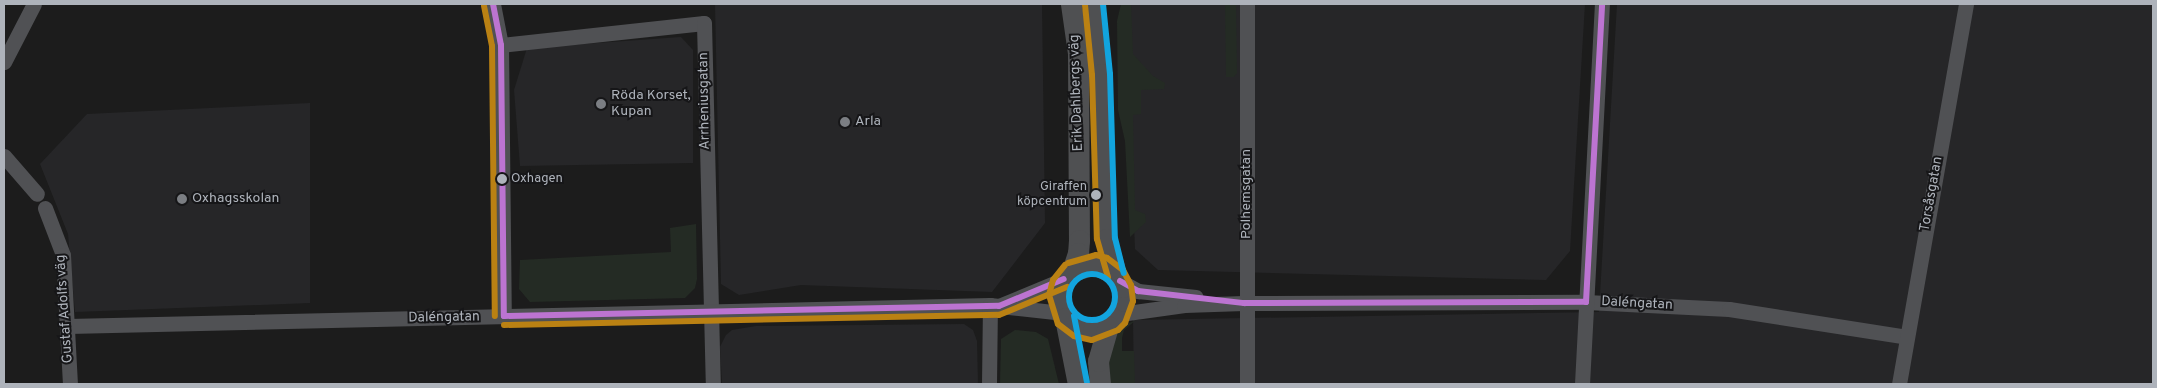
<!DOCTYPE html>
<meta charset="utf-8">
<style>
body{margin:0}
#map{position:relative;width:2157px;height:388px;overflow:hidden;background:#1c1c1c;font-family:Overpass,sans-serif}
div>[style]{position:absolute}
[style*='--x']{left:calc(var(--x)*1px);top:calc(var(--y)*1px);width:calc(var(--w)*1px);rotate:calc(var(--a)*1deg)}
.built>*{inset:0;background:#262628}
.green>*{inset:0;background:#242b24}
.street>*{height:15px;margin:-7.5px;padding:0 7.5px;transform-origin:7.5px;border-radius:7.5px;background:#505154}
.secondary>*{height:21px;margin:-10.5px;padding:0 10.5px;transform-origin:10.5px;border-radius:10.5px;background:#4f5052}
.bus-1>*{height:6px;margin:-3px;padding:0 3px;transform-origin:3px;border-radius:3px;background:#bc74d1}
.bus-2>*{height:6px;margin:-3px;padding:0 3px;transform-origin:3px;border-radius:3px;background:#ba8113}
.bus-3>*{height:6px;margin:-3px;padding:0 3px;transform-origin:3px;border-radius:3px;background:#12a4de}
.bus-3>.ring{margin:-3px;padding:0;box-sizing:content-box;background:none;border:6px solid #12a4de;border-radius:50%}
.dots>*{width:14px;height:14px;translate:-50% -50%;box-sizing:border-box;border:2px solid #161618;border-radius:50%}
span{translate:-50% -50%;white-space:nowrap;text-align:center;line-height:1.15;-webkit-text-stroke:4px #161618;paint-order:stroke}
.bus-label{font-size:13px;color:#aeb3bb}
.left{translate:0 -50%;text-align:left}
.right{translate:-100% -50%;text-align:right}
.street-label{font-size:14px;color:#aeb3bb}
.poi-label{font-size:14px;color:#aeb3bb}
.frame{position:absolute;inset:0;border:5px solid #aeb3bb;pointer-events:none}
</style>
<div id="map">
<div class="built">
<i style="clip-path:polygon(715px 4px,1042px 4px,1045px 223px,992px 292px,801px 285px,739px 295px,721px 284px)"></i>
<i style="clip-path:polygon(1125px 4px,1585px 4px,1570px 251px,1546px 280px,1158px 270px,1135px 249px)"></i>
<i style="clip-path:polygon(1617px 4px,2153px 4px,2153px 384px,1134px 384px,1133px 320px,1599px 312px)"></i>
<i style="clip-path:polygon(681px 37px,693px 50px,693px 163px,520px 166px,514px 90px,527px 48px)"></i>
<i style="clip-path:polygon(310px 103px,310px 303px,75px 312px,68px 234px,40px 164px,87px 114px)"></i>
<i style="clip-path:polygon(964px 324px,973px 330px,977px 341px,978px 384px,722px 384px,720px 347px,726px 335px,732px 330px,756px 326px)"></i>
</div>
<div class="green">
<i style="clip-path:polygon(1121px 4px,1131px 4px,1133px 54px,1153px 76px,1165px 83px,1164px 89px,1141px 90px,1141px 114px,1133px 115px,1135px 210px,1145px 214px,1146px 222px,1130px 237px,1125px 141px,1118px 110px,1117px 21px)"></i>
<i style="clip-path:polygon(1225px 4px,1236px 5px,1237px 73px,1234px 77px,1226px 77px)"></i>
<i style="clip-path:polygon(696px 224px,697px 279px,695px 288px,685px 298px,530px 302px,519px 289px,520px 260px,671px 252px,670px 228px)"></i>
<i style="clip-path:polygon(1136px 320px,1124px 330px,1122px 338px,1122px 351px,1134px 351px,1135px 384px,1108px 384px,1106px 367px,1115px 336px,1125px 325px)"></i>
<i style="clip-path:polygon(1015px 330px,1036px 332px,1048px 339px,1059px 384px,1000px 384px,1001px 339px)"></i>
</div>
<div class="street">
<i style="--x:493;--y:4;--w:42;--a:79"></i>
<i style="--x:501;--y:45;--w:271;--a:89.4"></i>
<i style="--x:501;--y:45;--w:204;--a:-6.2"></i>
<i style="--x:704;--y:23;--w:361;--a:88.6"></i>
<i style="--x:4;--y:62;--w:65;--a:-62.7"></i>
<i style="--x:4;--y:156;--w:50;--a:49"></i>
<i style="--x:45;--y:208;--w:50;--a:69"></i>
<i style="--x:63;--y:255;--w:129;--a:86.9"></i>
<i style="--x:1120;--y:281;--w:21;--a:29"></i>
<i style="--x:1138;--y:291;--w:58;--a:5.9"></i>
<i style="--x:999;--y:306;--w:70;--a:-22.6"></i>
<i style="--x:1120;--y:314;--w:65;--a:-8"></i>
<i style="--x:1184;--y:305;--w:60;--a:-1.9"></i>
<i style="--x:1244;--y:303;--w:342;--a:-0.2"></i>
<i style="--x:1586;--y:302;--w:143;--a:2.8"></i>
<i style="--x:1729;--y:309;--w:180;--a:8.9"></i>
<i style="--x:68;--y:326;--w:922;--a:-1.3"></i>
<i style="--x:990;--y:305;--w:72;--a:6.3"></i>
<i style="--x:989;--y:384;--w:79;--a:-89.3"></i>
<i style="--x:1247;--y:384;--w:380;--a:-90"></i>
<i style="--x:1582;--y:384;--w:381;--a:-87"></i>
<i style="--x:1899;--y:384;--w:386;--a:-80"></i>
</div>
<div class="secondary">
<i style="--x:1071;--y:4;--w:49;--a:81.9"></i>
<i style="--x:1078;--y:53;--w:187;--a:89.7"></i>
<i style="--x:1079;--y:240;--w:13;--a:94"></i>
<i style="--x:1078;--y:253;--w:19;--a:108"></i>
<i style="--x:1072;--y:271;--w:17;--a:130"></i>
<i style="--x:1061;--y:284;--w:18;--a:96"></i>
<i style="--x:1059;--y:302;--w:17;--a:69"></i>
<i style="--x:1065;--y:318;--w:16;--a:38"></i>
<i style="--x:1078;--y:328;--w:15;--a:11"></i>
<i style="--x:1093;--y:331;--w:22;--a:-22"></i>
<i style="--x:1113;--y:323;--w:25;--a:-63"></i>
<i style="--x:1124;--y:301;--w:14;--a:-94"></i>
<i style="--x:1123;--y:287;--w:14;--a:-120"></i>
<i style="--x:1116;--y:275;--w:24;--a:-152"></i>
<i style="--x:1095;--y:264;--w:24;--a:163"></i>
<i style="--x:1094;--y:4;--w:70;--a:84.3"></i>
<i style="--x:1101;--y:74;--w:165;--a:88.3"></i>
<i style="--x:1106;--y:239;--w:37;--a:74"></i>
<i style="--x:1065;--y:318;--w:67;--a:78.9"></i>
<i style="--x:1100;--y:384;--w:23;--a:-95"></i>
<i style="--x:1098;--y:361;--w:36;--a:-74"></i>
</div>
<div class="bus-1">
<i style="--x:493;--y:4;--w:42;--a:79"></i>
<i style="--x:501;--y:45;--w:271;--a:89.4"></i>
<i style="--x:1120;--y:281;--w:21;--a:29"></i>
<i style="--x:1138;--y:291;--w:107;--a:6.5"></i>
<i style="--x:1244;--y:303;--w:342;--a:-0.2"></i>
<i style="--x:1586;--y:302;--w:298;--a:-86.9"></i>
<i style="--x:504;--y:316;--w:495;--a:-1.2"></i>
<i style="--x:999;--y:306;--w:70;--a:-22.6"></i>
</div>
<div class="bus-2">
<i style="--x:1085;--y:5;--w:70;--a:84.3"></i>
<i style="--x:1092;--y:75;--w:164;--a:88.3"></i>
<i style="--x:1097;--y:239;--w:40;--a:74"></i>
<i style="--x:484;--y:6;--w:41;--a:78.7"></i>
<i style="--x:492;--y:46;--w:270;--a:89.4"></i>
<i style="--x:1065;--y:265;--w:19;--a:129"></i>
<i style="--x:1053;--y:280;--w:16;--a:105"></i>
<i style="--x:1049;--y:295;--w:30;--a:73"></i>
<i style="--x:1058;--y:324;--w:20;--a:37"></i>
<i style="--x:1074;--y:336;--w:18;--a:13"></i>
<i style="--x:1092;--y:340;--w:28;--a:-21"></i>
<i style="--x:1118;--y:330;--w:10;--a:-45"></i>
<i style="--x:1125;--y:323;--w:23;--a:-70"></i>
<i style="--x:1133;--y:301;--w:16;--a:-97"></i>
<i style="--x:1131;--y:285;--w:17;--a:-118"></i>
<i style="--x:1123;--y:270;--w:20;--a:-143"></i>
<i style="--x:1107;--y:258;--w:11;--a:-165"></i>
<i style="--x:1096;--y:255;--w:29;--a:164"></i>
<i style="--x:504;--y:325;--w:495;--a:-1.2"></i>
<i style="--x:999;--y:315;--w:74;--a:-22.4"></i>
</div>
<div class="bus-3">
<i style="--x:1103;--y:4;--w:70;--a:84.3"></i>
<i style="--x:1110;--y:74;--w:164;--a:88.3"></i>
<i style="--x:1115;--y:238;--w:36;--a:76"></i>
<i class="ring" style="left:1069px;top:274px;width:40px;height:40px"></i>
<i style="--x:1074;--y:316;--w:67;--a:78.9"></i>
</div>
<div class="dots">
<i style="left:601px;top:104px;background:#7b7e83"></i>
<i style="left:845px;top:122px;background:#7b7e83"></i>
<i style="left:502px;top:179px;background:#aeb3bb"></i>
<i style="left:1096px;top:195px;background:#aeb3bb"></i>
<i style="left:182px;top:199px;background:#7b7e83"></i>
</div>
<div class="bus-label">
<span class="left" style="left:511px;top:179px">Oxhagen</span>
<span class="right" style="left:1087px;top:195px">Giraffen<br>köpcentrum</span>
</div>
<div class="street-label">
<span style="left:1077px;top:93px;rotate:-92deg">Erik Dahlbergs väg</span>
<span style="left:705px;top:101px;rotate:-91deg">Arrheniusgatan</span>
<span style="left:1247px;top:194px;rotate:-90deg">Polhemsgatan</span>
<span style="left:1932px;top:194px;rotate:-80deg">Torsåsgatan</span>
<span style="left:1637px;top:304px;rotate:3deg">Daléngatan</span>
<span style="left:65px;top:309px;rotate:-94deg">Gustaf Adolfs väg</span>
<span style="left:444px;top:318px;rotate:-1deg">Daléngatan</span>
</div>
<div class="poi-label">
<span class="left" style="left:611px;top:104px">Röda Korset,<br>Kupan</span>
<span class="left" style="left:855px;top:122px">Arla</span>
<span class="left" style="left:192px;top:199px">Oxhagsskolan</span>
</div>
<div class="frame"></div>
</div>
